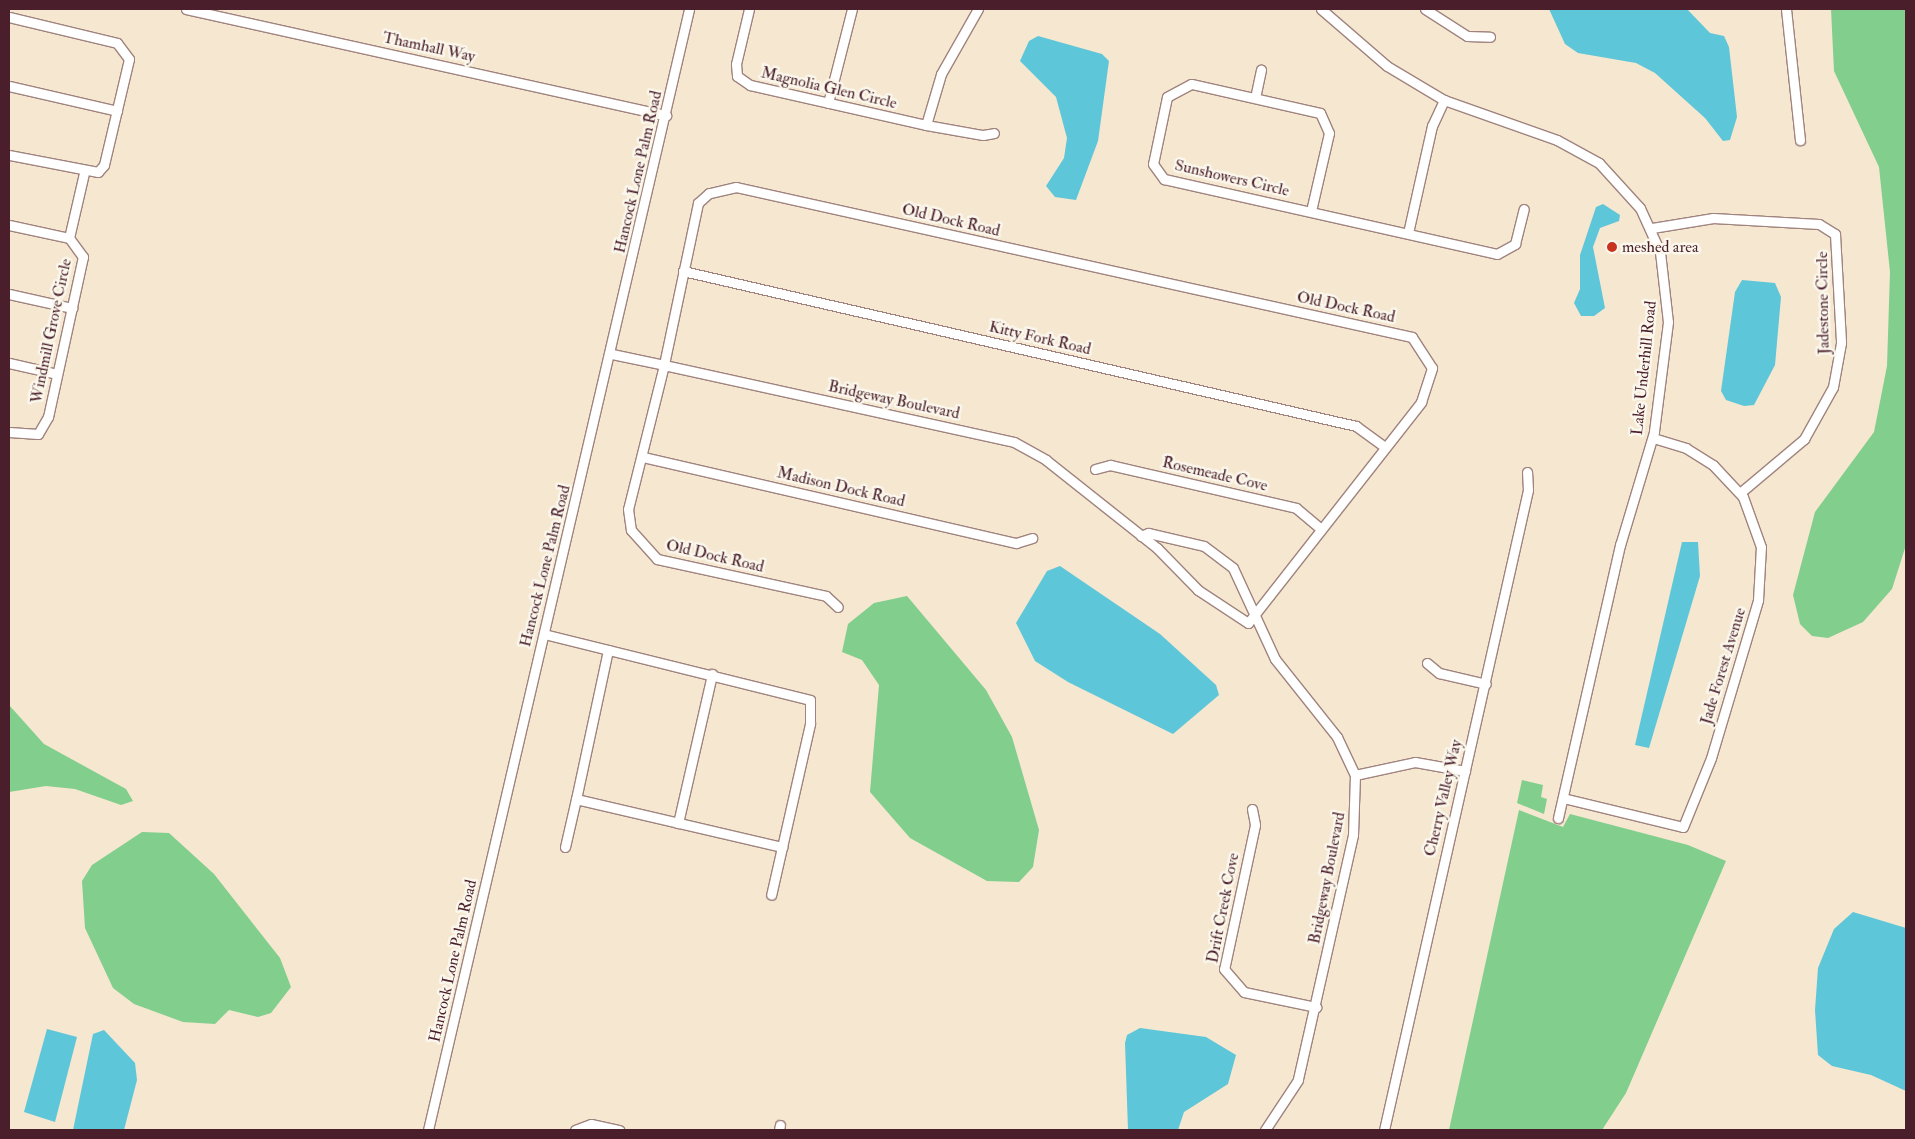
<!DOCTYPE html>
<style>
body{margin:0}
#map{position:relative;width:1915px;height:1139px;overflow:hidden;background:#f5e7d0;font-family:"IM FELL Double Pica",serif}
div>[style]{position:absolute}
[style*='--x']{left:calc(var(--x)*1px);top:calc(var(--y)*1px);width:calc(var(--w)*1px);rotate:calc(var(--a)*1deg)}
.green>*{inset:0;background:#81ce8d}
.water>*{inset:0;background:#5dc6d9}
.roads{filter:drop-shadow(1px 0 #a0837e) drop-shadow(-1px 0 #a0837e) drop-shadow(0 1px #a0837e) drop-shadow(0 -1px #a0837e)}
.minor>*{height:9px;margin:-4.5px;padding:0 4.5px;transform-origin:4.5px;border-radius:4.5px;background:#fff}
.dots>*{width:14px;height:14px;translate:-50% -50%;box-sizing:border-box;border:2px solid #fbf7ec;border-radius:50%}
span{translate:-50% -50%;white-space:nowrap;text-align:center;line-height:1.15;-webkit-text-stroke:5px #fbf7ec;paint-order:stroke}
.street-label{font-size:16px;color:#4a1f2b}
.poi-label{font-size:16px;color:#4a1f2b}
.left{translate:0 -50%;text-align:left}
.frame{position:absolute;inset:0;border:10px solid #4a1f2b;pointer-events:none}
</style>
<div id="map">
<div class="green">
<i style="clip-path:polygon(1831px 9px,1906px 9px,1906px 545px,1892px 589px,1863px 622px,1828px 638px,1812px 636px,1800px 624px,1793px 595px,1815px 512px,1874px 432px,1887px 366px,1890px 272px,1879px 167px,1834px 71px)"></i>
<i style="clip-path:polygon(907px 596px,986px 690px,1012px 737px,1039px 830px,1033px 867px,1019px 882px,987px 881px,910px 838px,870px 792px,879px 685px,862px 660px,842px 652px,848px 624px,874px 603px)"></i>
<i style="clip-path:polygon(9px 705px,44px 744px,126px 789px,133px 801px,121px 805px,75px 789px,46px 786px,9px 792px)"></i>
<i style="clip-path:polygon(1522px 780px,1543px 785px,1541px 797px,1547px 799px,1544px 814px,1517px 803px)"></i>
<i style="clip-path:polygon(1519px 810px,1563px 827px,1570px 814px,1688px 845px,1726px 861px,1626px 1093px,1602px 1130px,1449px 1130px)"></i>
<i style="clip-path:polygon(142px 832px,169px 833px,214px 874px,280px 958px,291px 987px,271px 1013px,258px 1017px,229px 1010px,215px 1024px,183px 1022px,134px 1004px,113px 988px,85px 928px,82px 881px,92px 865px)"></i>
</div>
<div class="water">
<i style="clip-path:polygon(1549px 9px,1687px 9px,1710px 33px,1724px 36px,1729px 47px,1737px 117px,1730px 140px,1723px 141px,1705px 118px,1655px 73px,1636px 63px,1578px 53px,1565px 44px)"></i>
<i style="clip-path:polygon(1038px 36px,1102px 54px,1109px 61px,1098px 141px,1076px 200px,1055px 197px,1046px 186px,1064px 158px,1067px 138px,1056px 97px,1020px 61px,1029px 41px)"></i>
<i style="clip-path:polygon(1603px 204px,1620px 215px,1619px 221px,1600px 228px,1593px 247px,1605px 308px,1594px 316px,1581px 316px,1574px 303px,1580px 289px,1580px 255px,1596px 207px)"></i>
<i style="clip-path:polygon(1742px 280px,1775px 283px,1781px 297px,1775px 365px,1754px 405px,1744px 406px,1726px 400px,1721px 391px,1735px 292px)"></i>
<i style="clip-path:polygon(1682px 542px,1698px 542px,1700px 576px,1649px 748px,1635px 745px)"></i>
<i style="clip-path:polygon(1060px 566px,1160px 634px,1216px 685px,1219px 695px,1173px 734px,1068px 682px,1035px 661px,1016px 623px,1047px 571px)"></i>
<i style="clip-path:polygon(1853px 912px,1906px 928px,1906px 1091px,1871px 1075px,1832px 1066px,1818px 1055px,1815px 1010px,1818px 968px,1834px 929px)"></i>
<i style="clip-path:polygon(1140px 1028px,1206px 1037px,1236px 1055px,1228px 1084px,1184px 1112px,1178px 1130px,1128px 1130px,1125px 1043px,1127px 1035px)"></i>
<i style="clip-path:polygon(47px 1029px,77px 1037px,55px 1122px,24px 1112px)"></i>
<i style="clip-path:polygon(104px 1030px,135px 1063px,137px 1080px,124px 1130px,73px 1130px,93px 1034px)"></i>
</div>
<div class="roads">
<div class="minor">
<i style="--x:186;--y:9;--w:492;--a:12.5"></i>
<i style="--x:749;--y:9;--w:57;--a:103.3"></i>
<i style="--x:736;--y:64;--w:12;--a:85"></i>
<i style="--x:737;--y:76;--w:16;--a:35"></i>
<i style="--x:750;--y:85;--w:180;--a:12.8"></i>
<i style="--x:926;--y:125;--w:58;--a:10"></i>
<i style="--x:983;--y:135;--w:11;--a:-10"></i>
<i style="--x:1321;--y:9;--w:87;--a:40.8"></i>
<i style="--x:1387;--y:66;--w:66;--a:30.8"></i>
<i style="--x:1444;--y:100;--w:120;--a:19.5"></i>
<i style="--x:1557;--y:140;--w:48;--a:28.7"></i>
<i style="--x:1599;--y:163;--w:61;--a:47.7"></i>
<i style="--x:1640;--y:208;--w:48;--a:65.6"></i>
<i style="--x:1660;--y:252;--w:70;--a:83.5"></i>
<i style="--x:1668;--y:322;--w:111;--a:97.3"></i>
<i style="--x:1654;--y:432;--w:118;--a:106.7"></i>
<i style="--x:1620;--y:545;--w:280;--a:102.8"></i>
<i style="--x:1425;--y:9;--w:50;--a:32.7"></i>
<i style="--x:1467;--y:36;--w:23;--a:2"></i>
<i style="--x:1786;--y:9;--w:132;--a:83.9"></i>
<i style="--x:9;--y:17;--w:111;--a:13.5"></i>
<i style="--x:117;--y:43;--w:20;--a:53"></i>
<i style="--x:129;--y:59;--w:109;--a:103.3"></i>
<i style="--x:104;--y:165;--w:9;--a:131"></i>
<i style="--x:98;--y:172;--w:91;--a:-169.2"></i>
<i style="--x:9;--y:86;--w:111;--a:13"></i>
<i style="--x:1255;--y:98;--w:29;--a:-78"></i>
<i style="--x:828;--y:103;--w:97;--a:-75.7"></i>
<i style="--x:926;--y:125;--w:53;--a:-73.6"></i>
<i style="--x:941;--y:74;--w:75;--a:-60.4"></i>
<i style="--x:1311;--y:211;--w:80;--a:-77"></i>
<i style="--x:1329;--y:133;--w:22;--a:-114"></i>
<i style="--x:1320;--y:113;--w:132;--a:-167.3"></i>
<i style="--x:1191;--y:84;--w:27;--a:152"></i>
<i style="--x:1167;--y:97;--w:68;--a:101.8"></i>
<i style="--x:1153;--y:164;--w:19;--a:54"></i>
<i style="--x:1164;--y:179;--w:341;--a:12.7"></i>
<i style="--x:1497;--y:254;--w:21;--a:-29"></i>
<i style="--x:1515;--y:244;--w:36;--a:-76"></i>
<i style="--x:9;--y:225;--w:61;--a:12.2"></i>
<i style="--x:1652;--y:228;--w:62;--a:-9.3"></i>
<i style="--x:1713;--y:218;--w:106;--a:3.2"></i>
<i style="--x:1819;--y:224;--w:19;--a:32"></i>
<i style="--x:1835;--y:234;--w:109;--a:86.8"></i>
<i style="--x:1841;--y:343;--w:45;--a:100.3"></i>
<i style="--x:1833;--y:387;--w:60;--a:119.1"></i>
<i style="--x:1804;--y:439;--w:82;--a:139.9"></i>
<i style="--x:1408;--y:233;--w:110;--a:-77.4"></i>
<i style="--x:1432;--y:126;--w:29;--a:-65"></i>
<i style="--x:683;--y:271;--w:691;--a:12.97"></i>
<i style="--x:1356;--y:426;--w:36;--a:36"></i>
<i style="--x:9;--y:294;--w:65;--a:12.5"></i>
<i style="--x:612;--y:354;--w:53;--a:11.9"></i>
<i style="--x:664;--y:365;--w:358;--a:12.4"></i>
<i style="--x:1014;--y:442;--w:37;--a:29"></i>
<i style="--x:1046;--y:460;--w:142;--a:38.4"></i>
<i style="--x:1157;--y:548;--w:59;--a:45.7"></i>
<i style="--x:1198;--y:590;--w:60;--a:33.4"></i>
<i style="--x:1248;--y:623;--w:281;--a:-51.9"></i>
<i style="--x:1421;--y:402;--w:36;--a:-72"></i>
<i style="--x:1432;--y:368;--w:37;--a:-123"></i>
<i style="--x:1412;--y:337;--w:692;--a:-167.49"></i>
<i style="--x:736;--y:187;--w:28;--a:167"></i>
<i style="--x:709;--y:193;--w:15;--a:138"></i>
<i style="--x:698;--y:203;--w:166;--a:101.9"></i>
<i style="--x:664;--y:365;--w:148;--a:104"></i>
<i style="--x:628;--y:509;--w:21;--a:82"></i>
<i style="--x:631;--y:530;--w:39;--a:48"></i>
<i style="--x:657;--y:559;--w:173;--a:12.3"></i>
<i style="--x:826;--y:596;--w:16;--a:43"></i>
<i style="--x:9;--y:363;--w:49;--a:12.9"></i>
<i style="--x:9;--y:432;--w:29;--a:4"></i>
<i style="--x:38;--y:434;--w:20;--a:-60"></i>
<i style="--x:48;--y:417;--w:164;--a:-77.7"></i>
<i style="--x:83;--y:257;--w:24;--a:-126"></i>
<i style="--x:69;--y:238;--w:67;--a:-77"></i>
<i style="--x:643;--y:457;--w:383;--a:13"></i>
<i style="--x:1016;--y:543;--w:17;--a:-17"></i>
<i style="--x:1095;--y:469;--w:16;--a:-15"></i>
<i style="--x:1110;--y:465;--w:191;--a:13"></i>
<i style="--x:1296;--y:508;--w:33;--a:40"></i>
<i style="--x:1141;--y:536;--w:8;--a:-23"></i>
<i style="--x:1148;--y:533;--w:57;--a:13.1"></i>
<i style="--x:1204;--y:546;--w:36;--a:37"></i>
<i style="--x:1233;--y:568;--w:100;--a:65.2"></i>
<i style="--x:1275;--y:659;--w:100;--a:51.5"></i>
<i style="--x:1337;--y:737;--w:42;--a:64.7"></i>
<i style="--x:1355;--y:775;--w:60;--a:91.9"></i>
<i style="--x:1353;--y:835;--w:251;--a:102.7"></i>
<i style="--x:1298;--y:1080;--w:60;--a:123.4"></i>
<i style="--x:544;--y:634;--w:274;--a:13.9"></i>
<i style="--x:810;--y:700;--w:24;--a:90"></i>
<i style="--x:810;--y:724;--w:175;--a:102.8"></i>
<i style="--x:608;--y:650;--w:152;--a:102.1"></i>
<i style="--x:576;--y:799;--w:212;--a:13.1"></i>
<i style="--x:1427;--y:663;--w:16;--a:40"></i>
<i style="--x:1439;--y:673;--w:48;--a:13.2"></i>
<i style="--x:1355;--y:775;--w:61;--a:-12.2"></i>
<i style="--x:1415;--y:762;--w:51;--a:10.2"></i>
<i style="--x:1563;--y:798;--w:123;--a:13.6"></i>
<i style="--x:1683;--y:827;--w:74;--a:-67.9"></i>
<i style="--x:1711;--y:758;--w:165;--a:-73.4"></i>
<i style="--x:1758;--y:600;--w:53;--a:-86.8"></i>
<i style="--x:1761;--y:547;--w:53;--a:-109.8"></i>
<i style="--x:1743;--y:497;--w:44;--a:-133.2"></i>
<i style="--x:1713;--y:465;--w:32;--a:-148"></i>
<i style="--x:1686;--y:448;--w:34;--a:-163"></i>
<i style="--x:1252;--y:809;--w:16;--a:79"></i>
<i style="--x:1255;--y:825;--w:147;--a:102.1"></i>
<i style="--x:1224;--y:969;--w:30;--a:49"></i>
<i style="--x:1244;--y:992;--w:74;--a:11.8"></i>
<i style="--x:678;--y:823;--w:153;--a:-77.1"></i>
<i style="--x:565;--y:847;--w:49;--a:-77.1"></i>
<i style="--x:428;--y:1130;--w:1151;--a:-76.89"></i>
<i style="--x:575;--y:1130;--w:17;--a:-21"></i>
<i style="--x:591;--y:1124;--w:29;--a:12"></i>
<i style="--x:779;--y:1130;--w:5;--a:-79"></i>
<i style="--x:1384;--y:1130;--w:656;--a:-77.32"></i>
<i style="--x:1528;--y:490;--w:18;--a:-93"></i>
</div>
</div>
<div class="dots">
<i style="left:1612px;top:247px;background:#c8321e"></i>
</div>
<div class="street-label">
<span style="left:429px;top:47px;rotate:12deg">Thamhall Way</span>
<span style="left:829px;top:88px;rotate:13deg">Magnolia Glen Circle</span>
<span style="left:638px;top:172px;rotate:-77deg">Hancock Lone Palm Road</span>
<span style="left:1232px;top:178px;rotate:13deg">Sunshowers Circle</span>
<span style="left:951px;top:220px;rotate:13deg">Old Dock Road</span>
<span style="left:1823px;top:303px;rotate:-91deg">Jadestone Circle</span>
<span style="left:1346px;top:307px;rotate:12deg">Old Dock Road</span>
<span style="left:51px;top:331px;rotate:-78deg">Windmill Grove Circle</span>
<span style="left:1040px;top:338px;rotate:13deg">Kitty Fork Road</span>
<span style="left:1644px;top:368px;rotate:-84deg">Lake Underhill Road</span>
<span style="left:894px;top:400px;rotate:12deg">Bridgeway Boulevard</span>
<span style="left:1215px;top:474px;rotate:13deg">Rosemeade Cove</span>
<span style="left:841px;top:487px;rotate:13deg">Madison Dock Road</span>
<span style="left:715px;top:556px;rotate:13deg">Old Dock Road</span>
<span style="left:545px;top:566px;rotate:-76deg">Hancock Lone Palm Road</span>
<span style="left:1723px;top:666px;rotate:-73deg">Jade Forest Avenue</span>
<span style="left:1443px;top:798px;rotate:-77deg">Cherry Valley Way</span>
<span style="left:1327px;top:878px;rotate:-79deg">Bridgeway Boulevard</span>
<span style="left:1223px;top:908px;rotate:-79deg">Drift Creek Cove</span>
<span style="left:453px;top:961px;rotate:-77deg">Hancock Lone Palm Road</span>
</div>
<div class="poi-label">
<span class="left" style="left:1622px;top:247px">meshed area</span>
</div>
<div class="frame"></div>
</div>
